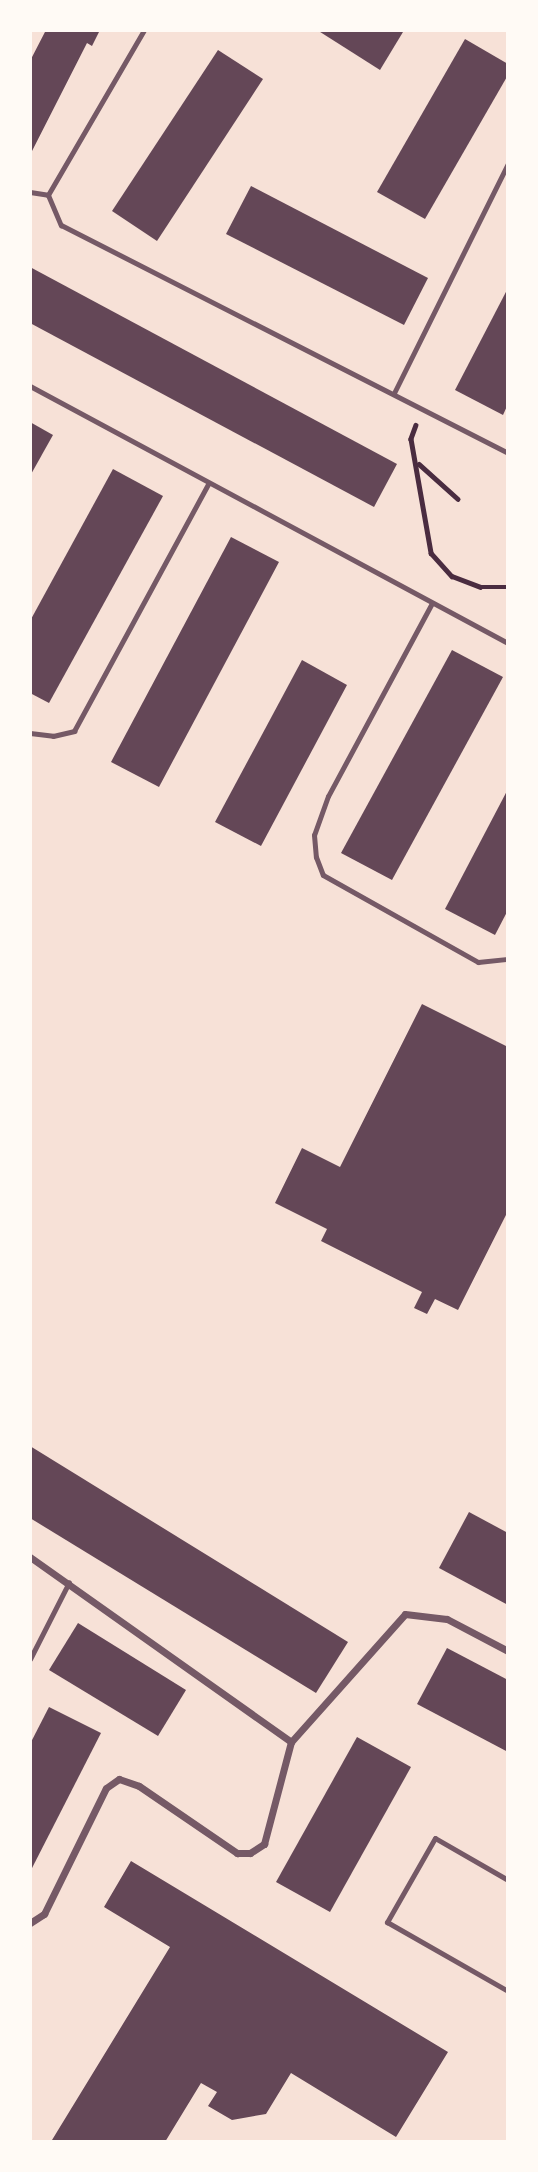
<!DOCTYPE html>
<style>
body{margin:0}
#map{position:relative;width:538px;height:2172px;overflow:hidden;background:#f7e1d7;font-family:Roboto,sans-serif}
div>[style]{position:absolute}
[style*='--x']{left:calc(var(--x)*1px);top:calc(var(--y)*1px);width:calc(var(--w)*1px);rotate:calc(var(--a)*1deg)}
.building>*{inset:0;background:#644757}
.path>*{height:4.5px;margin:-2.25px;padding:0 2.25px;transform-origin:2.25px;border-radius:2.25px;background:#4a2c40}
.service>*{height:5px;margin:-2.5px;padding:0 2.5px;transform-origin:2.5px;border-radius:2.5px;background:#755966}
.minor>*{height:7px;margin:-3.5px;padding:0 3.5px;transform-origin:3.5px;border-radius:3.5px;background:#755966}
span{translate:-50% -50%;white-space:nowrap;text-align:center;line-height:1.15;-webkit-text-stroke:5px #fffaf5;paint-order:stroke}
.frame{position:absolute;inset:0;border:32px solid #fffaf5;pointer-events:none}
</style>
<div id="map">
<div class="building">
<i style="clip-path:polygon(46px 30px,100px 30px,92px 46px,87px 43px,30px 155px,30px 61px)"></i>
<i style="clip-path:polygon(317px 30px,399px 30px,403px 32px,380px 70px)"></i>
<i style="clip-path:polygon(465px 39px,508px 64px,508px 75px,425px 219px,377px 192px)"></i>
<i style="clip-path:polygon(218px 50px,263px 79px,157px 241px,112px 211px)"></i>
<i style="clip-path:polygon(251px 186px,428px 278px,404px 325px,226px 234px)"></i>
<i style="clip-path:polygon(30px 267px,397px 464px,374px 507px,30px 323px)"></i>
<i style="clip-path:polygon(508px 288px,508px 404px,503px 415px,455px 390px)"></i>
<i style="clip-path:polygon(30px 422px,53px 435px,30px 476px)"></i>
<i style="clip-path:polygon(113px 469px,163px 496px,49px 703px,30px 693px,30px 621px)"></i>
<i style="clip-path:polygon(231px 537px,279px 562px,159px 787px,111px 762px)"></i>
<i style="clip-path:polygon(452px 650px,503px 677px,392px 880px,341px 853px)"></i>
<i style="clip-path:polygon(302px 660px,347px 685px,261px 846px,215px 822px)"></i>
<i style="clip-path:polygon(508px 789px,508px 910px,495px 935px,445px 909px)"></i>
<i style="clip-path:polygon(422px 1004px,508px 1047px,508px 1211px,458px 1310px,435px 1299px,427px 1314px,414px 1308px,422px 1292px,321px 1241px,327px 1229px,275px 1203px,302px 1148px,340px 1167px)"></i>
<i style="clip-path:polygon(30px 1446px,348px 1642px,316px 1693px,30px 1518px)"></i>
<i style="clip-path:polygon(469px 1512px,508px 1533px,508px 1605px,439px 1568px)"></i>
<i style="clip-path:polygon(78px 1623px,186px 1690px,158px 1736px,49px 1670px)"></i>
<i style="clip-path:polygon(447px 1648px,508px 1680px,508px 1752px,417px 1704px)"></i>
<i style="clip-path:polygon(49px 1707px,101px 1733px,30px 1872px,30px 1744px)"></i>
<i style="clip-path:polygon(357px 1737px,411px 1767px,330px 1912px,276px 1882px)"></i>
<i style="clip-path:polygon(131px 1861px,448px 2052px,396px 2137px,291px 2073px,266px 2114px,232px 2120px,208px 2106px,217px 2092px,201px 2083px,165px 2142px,52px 2140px,170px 1947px,104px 1907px)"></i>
</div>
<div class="path">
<i style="--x:416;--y:425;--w:15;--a:110"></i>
<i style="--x:411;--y:439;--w:116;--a:80"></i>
<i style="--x:431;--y:553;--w:31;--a:48"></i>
<i style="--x:452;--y:576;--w:30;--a:21"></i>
<i style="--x:480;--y:587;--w:28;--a:0"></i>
<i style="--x:419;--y:464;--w:52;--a:41.9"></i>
</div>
<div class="service">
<i style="--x:144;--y:30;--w:191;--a:120.2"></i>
<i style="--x:48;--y:195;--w:33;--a:67"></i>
<i style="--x:61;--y:225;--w:502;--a:27.02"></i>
<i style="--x:30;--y:192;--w:18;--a:9"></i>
<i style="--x:30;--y:386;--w:543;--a:28.27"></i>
<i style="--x:394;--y:393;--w:257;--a:-63.6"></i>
<i style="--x:432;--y:603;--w:219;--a:118.3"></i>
<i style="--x:328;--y:796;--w:41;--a:109.7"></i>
<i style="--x:314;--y:835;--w:22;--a:85"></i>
<i style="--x:316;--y:857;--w:19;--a:69"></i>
<i style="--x:323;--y:875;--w:178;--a:29.3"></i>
<i style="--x:478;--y:962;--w:30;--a:-6"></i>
<i style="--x:30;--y:733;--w:23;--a:7"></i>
<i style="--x:53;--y:736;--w:22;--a:-13"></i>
<i style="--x:74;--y:731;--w:281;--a:-61.5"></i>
<i style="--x:30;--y:1659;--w:86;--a:-63.1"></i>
<i style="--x:508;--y:1880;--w:84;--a:-150.1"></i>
<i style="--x:435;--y:1838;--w:97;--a:119.7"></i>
<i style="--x:387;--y:1922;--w:139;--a:29.7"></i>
</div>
<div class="minor">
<i style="--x:30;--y:1557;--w:320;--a:35.3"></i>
<i style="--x:30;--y:1923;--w:17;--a:-33"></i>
<i style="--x:44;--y:1914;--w:140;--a:-63.8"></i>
<i style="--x:106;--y:1788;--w:16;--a:-35"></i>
<i style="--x:119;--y:1779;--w:21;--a:19"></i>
<i style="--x:139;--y:1786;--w:119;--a:34.4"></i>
<i style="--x:237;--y:1853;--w:13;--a:0"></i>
<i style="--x:250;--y:1853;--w:17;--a:-33"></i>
<i style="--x:264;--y:1844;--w:106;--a:-75.2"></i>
<i style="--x:291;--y:1742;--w:171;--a:-48.3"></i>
<i style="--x:405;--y:1614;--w:42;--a:6.8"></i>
<i style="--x:447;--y:1619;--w:69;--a:27.7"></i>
</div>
<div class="frame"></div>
</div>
